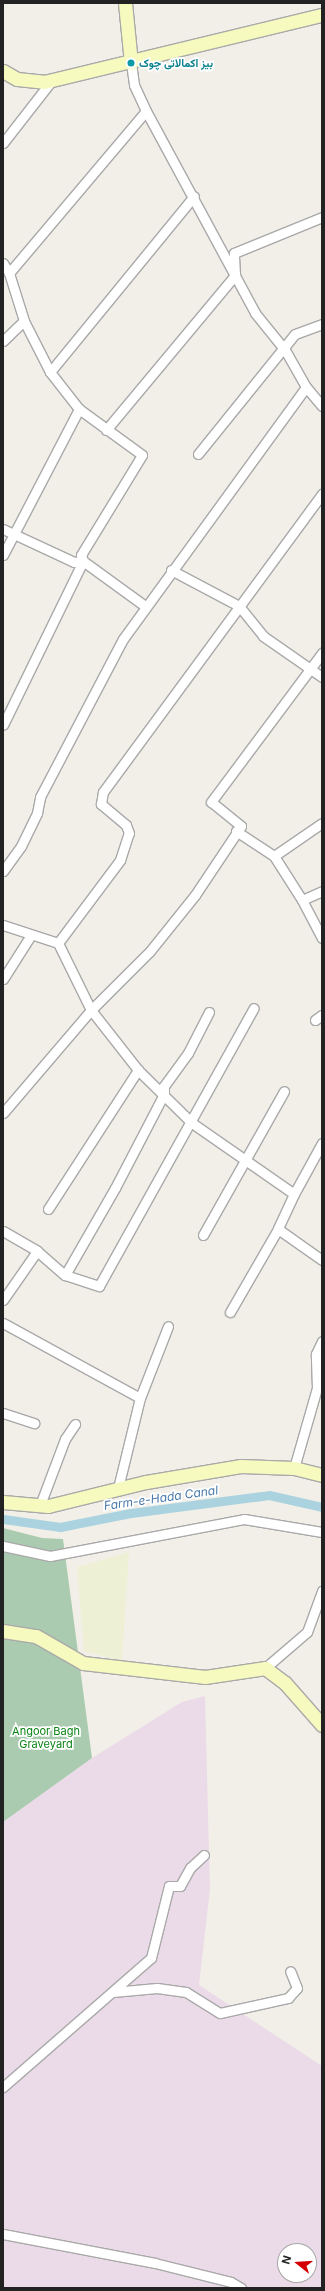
<!DOCTYPE html>
<meta charset="utf-8">
<style>
body{margin:0}
#map{position:relative;width:325px;height:2291px;overflow:hidden;background:#f2efe9;font-family:Inter,Vazirmatn,sans-serif}
div>[style]{position:absolute}
[style*='--x']{left:calc(var(--x)*1px);top:calc(var(--y)*1px);width:calc(var(--w)*1px);rotate:calc(var(--a)*1deg)}
.industrial>*{inset:0;background:#ebdbe8}
.farmland>*{inset:0;background:#eef0d5}
.cemetery>*{inset:0;background:#aacbaf}
.canal>*{height:9px;margin:-4.5px;padding:0 4.5px;transform-origin:4.5px;border-radius:4.5px;background:#aad3df}
.roads{filter:drop-shadow(1px 0 #a9a9a9) drop-shadow(-1px 0 #a9a9a9) drop-shadow(0 1px #a9a9a9) drop-shadow(0 -1px #a9a9a9)}
.street>*{height:9px;margin:-4.5px;padding:0 4.5px;transform-origin:4.5px;border-radius:4.5px;background:#fff}
.secondary>*{height:13px;margin:-6.5px;padding:0 6.5px;transform-origin:6.5px;border-radius:6.5px;background:#f7fabf}
.dots>*{width:11px;height:11px;translate:-50% -50%;box-sizing:border-box;border:2px solid #fff;border-radius:50%}
span{translate:-50% -50%;white-space:nowrap;text-align:center;line-height:1.15;-webkit-text-stroke:3.5px #fff;paint-order:stroke}
.culture-label{font-size:11px;color:#0d838f;font-weight:700}
.left{translate:0 -50%;text-align:left}
.park-label{font-size:11px;color:#0c8416}
.water-label{font-size:12px;color:#4a7aab;font-style:italic}
.frame{position:absolute;inset:0;border:4px solid #222;pointer-events:none}
.north{position:absolute;left:277px;top:2243px;width:40px;height:40px;box-sizing:border-box;background:#fff;border:1px solid #a7a7a7;border-radius:50%;rotate:287deg;font-size:11px;font-weight:700;line-height:16px;text-align:center;color:#222}
.north::after{content:'';display:block;margin:auto;width:14px;height:18px;background:#d40000;clip-path:polygon(50% 0,100% 100%,50% 72%,0 100%)}
</style>
<div id="map">
<div class="industrial">
<i style="clip-path:polygon(evenodd,205px 1696px,210px 1889px,199px 1985px,322px 2066px,322px 2288px,3px 2288px,3px 1822px,92px 1758px,182px 1702px,205px 1696px,285px 2251px,309px 2251px,309px 2275px,285px 2275px,285px 2251px)"></i>
</div>
<div class="farmland">
<i style="clip-path:polygon(129px 1552px,122px 1661px,84px 1651px,77px 1567px)"></i>
</div>
<div class="cemetery">
<i style="clip-path:polygon(3px 1528px,42px 1538px,63px 1539px,92px 1758px,3px 1822px)"></i>
</div>
<div class="canal">
<i style="--x:3;--y:1519;--w:58;--a:8"></i>
<i style="--x:60;--y:1527;--w:72;--a:-11.2"></i>
<i style="--x:131;--y:1513;--w:139;--a:-7.4"></i>
<i style="--x:269;--y:1495;--w:54;--a:12.8"></i>
</div>
<div class="roads">
<div class="street">
<i style="--x:131;--y:63;--w:22;--a:82"></i>
<i style="--x:134;--y:85;--w:29;--a:65"></i>
<i style="--x:146;--y:111;--w:230;--a:61.6"></i>
<i style="--x:255;--y:313;--w:48;--a:51"></i>
<i style="--x:285;--y:350;--w:43;--a:60.4"></i>
<i style="--x:306;--y:387;--w:25;--a:50"></i>
<i style="--x:3;--y:143;--w:80;--a:-52.1"></i>
<i style="--x:3;--y:263;--w:12;--a:59"></i>
<i style="--x:9;--y:273;--w:50;--a:72.6"></i>
<i style="--x:24;--y:321;--w:57;--a:63"></i>
<i style="--x:50;--y:372;--w:47;--a:51.9"></i>
<i style="--x:79;--y:409;--w:78;--a:36.1"></i>
<i style="--x:142;--y:455;--w:117;--a:121.4"></i>
<i style="--x:81;--y:555;--w:6;--a:72"></i>
<i style="--x:83;--y:561;--w:182;--a:116"></i>
<i style="--x:9;--y:273;--w:212;--a:-49.8"></i>
<i style="--x:3;--y:341;--w:29;--a:-44"></i>
<i style="--x:50;--y:372;--w:227;--a:-50.7"></i>
<i style="--x:106;--y:430;--w:202;--a:-50.2"></i>
<i style="--x:235;--y:275;--w:22;--a:-93"></i>
<i style="--x:234;--y:253;--w:95;--a:-22.2"></i>
<i style="--x:198;--y:454;--w:154;--a:-51.1"></i>
<i style="--x:295;--y:334;--w:29;--a:-20"></i>
<i style="--x:3;--y:529;--w:78;--a:24.9"></i>
<i style="--x:74;--y:562;--w:9;--a:-6"></i>
<i style="--x:83;--y:561;--w:77;--a:36"></i>
<i style="--x:3;--y:555;--w:165;--a:-62.5"></i>
<i style="--x:171;--y:570;--w:77;--a:27.9"></i>
<i style="--x:239;--y:606;--w:38;--a:51"></i>
<i style="--x:263;--y:636;--w:72;--a:34.8"></i>
<i style="--x:236;--y:831;--w:45;--a:33.3"></i>
<i style="--x:274;--y:856;--w:52;--a:57.5"></i>
<i style="--x:302;--y:900;--w:43;--a:62.2"></i>
<i style="--x:274;--y:856;--w:58;--a:-34.5"></i>
<i style="--x:3;--y:871;--w:31;--a:-54"></i>
<i style="--x:21;--y:846;--w:37;--a:-64"></i>
<i style="--x:37;--y:813;--w:16;--a:-79"></i>
<i style="--x:40;--y:797;--w:178;--a:-62.3"></i>
<i style="--x:123;--y:639;--w:311;--a:-54"></i>
<i style="--x:302;--y:900;--w:22;--a:-24"></i>
<i style="--x:3;--y:925;--w:58;--a:18.1"></i>
<i style="--x:58;--y:943;--w:75;--a:63.8"></i>
<i style="--x:91;--y:1010;--w:76;--a:51.9"></i>
<i style="--x:138;--y:1070;--w:76;--a:44.5"></i>
<i style="--x:192;--y:1123;--w:124;--a:34.8"></i>
<i style="--x:294;--y:1194;--w:38;--a:115"></i>
<i style="--x:278;--y:1229;--w:54;--a:35.2"></i>
<i style="--x:58;--y:943;--w:104;--a:-53.2"></i>
<i style="--x:120;--y:860;--w:28;--a:-72"></i>
<i style="--x:129;--y:833;--w:9;--a:-111"></i>
<i style="--x:126;--y:825;--w:33;--a:-140"></i>
<i style="--x:101;--y:804;--w:12;--a:-81"></i>
<i style="--x:103;--y:792;--w:370;--a:-53.7"></i>
<i style="--x:3;--y:979;--w:52;--a:-57.5"></i>
<i style="--x:315;--y:1020;--w:9;--a:-36"></i>
<i style="--x:3;--y:1113;--w:135;--a:-49.5"></i>
<i style="--x:91;--y:1010;--w:83;--a:-45"></i>
<i style="--x:150;--y:951;--w:72;--a:-51.2"></i>
<i style="--x:195;--y:895;--w:83;--a:-56.3"></i>
<i style="--x:241;--y:826;--w:38;--a:-141"></i>
<i style="--x:211;--y:802;--w:186;--a:-53.3"></i>
<i style="--x:294;--y:1194;--w:58;--a:-61.2"></i>
<i style="--x:48;--y:1209;--w:166;--a:-57.1"></i>
<i style="--x:3;--y:1231;--w:39;--a:30"></i>
<i style="--x:203;--y:1235;--w:165;--a:-60.6"></i>
<i style="--x:65;--y:1275;--w:100;--a:-60.1"></i>
<i style="--x:115;--y:1188;--w:106;--a:-62.5"></i>
<i style="--x:164;--y:1094;--w:8;--a:-90"></i>
<i style="--x:164;--y:1086;--w:41;--a:-54"></i>
<i style="--x:188;--y:1053;--w:46;--a:-62.9"></i>
<i style="--x:3;--y:1300;--w:60;--a:-55.2"></i>
<i style="--x:37;--y:1251;--w:37;--a:41"></i>
<i style="--x:65;--y:1275;--w:36;--a:18"></i>
<i style="--x:99;--y:1286;--w:318;--a:-60.9"></i>
<i style="--x:230;--y:1312;--w:96;--a:-60"></i>
<i style="--x:3;--y:1323;--w:156;--a:28.7"></i>
<i style="--x:3;--y:1413;--w:33;--a:18"></i>
<i style="--x:294;--y:1468;--w:83;--a:-74"></i>
<i style="--x:317;--y:1388;--w:34;--a:-92"></i>
<i style="--x:316;--y:1354;--w:14;--a:-65"></i>
<i style="--x:118;--y:1488;--w:93;--a:-76.3"></i>
<i style="--x:140;--y:1398;--w:77;--a:-68.7"></i>
<i style="--x:40;--y:1505;--w:71;--a:-69.3"></i>
<i style="--x:65;--y:1439;--w:18;--a:-56"></i>
<i style="--x:3;--y:1546;--w:48;--a:12"></i>
<i style="--x:50;--y:1556;--w:197;--a:-10.8"></i>
<i style="--x:244;--y:1519;--w:79;--a:9.5"></i>
<i style="--x:265;--y:1668;--w:55;--a:-40.6"></i>
<i style="--x:307;--y:1632;--w:44;--a:-69.9"></i>
<i style="--x:113;--y:1992;--w:44;--a:-5.2"></i>
<i style="--x:157;--y:1988;--w:29;--a:8"></i>
<i style="--x:186;--y:1992;--w:40;--a:32"></i>
<i style="--x:220;--y:2013;--w:70;--a:-12.4"></i>
<i style="--x:288;--y:1998;--w:13;--a:-48"></i>
<i style="--x:297;--y:1988;--w:18;--a:-112"></i>
<i style="--x:3;--y:2087;--w:196;--a:-41.1"></i>
<i style="--x:151;--y:1958;--w:74;--a:-76"></i>
<i style="--x:169;--y:1886;--w:11;--a:0"></i>
<i style="--x:180;--y:1886;--w:21;--a:-61"></i>
<i style="--x:190;--y:1868;--w:19;--a:-43"></i>
<i style="--x:3;--y:2234;--w:155;--a:10.8"></i>
<i style="--x:155;--y:2263;--w:78;--a:14"></i>
<i style="--x:231;--y:2282;--w:12;--a:31"></i>
</div>
<div class="secondary">
<i style="--x:125;--y:3;--w:60;--a:84.3"></i>
<i style="--x:3;--y:71;--w:16;--a:30"></i>
<i style="--x:17;--y:79;--w:27;--a:6"></i>
<i style="--x:44;--y:82;--w:286;--a:-13.6"></i>
<i style="--x:3;--y:1502;--w:45;--a:5.1"></i>
<i style="--x:48;--y:1506;--w:101;--a:-13.8"></i>
<i style="--x:146;--y:1482;--w:96;--a:-9.6"></i>
<i style="--x:241;--y:1466;--w:53;--a:2.2"></i>
<i style="--x:294;--y:1468;--w:29;--a:14"></i>
<i style="--x:3;--y:1631;--w:33;--a:9"></i>
<i style="--x:36;--y:1636;--w:54;--a:29.9"></i>
<i style="--x:83;--y:1663;--w:123;--a:6.5"></i>
<i style="--x:205;--y:1677;--w:61;--a:-8.5"></i>
<i style="--x:265;--y:1668;--w:25;--a:37"></i>
<i style="--x:285;--y:1683;--w:56;--a:48.6"></i>
</div>
</div>
<div class="dots">
<i style="left:131px;top:63px;background:#0f9aa8"></i>
</div>
<div class="culture-label">
<span class="left" style="left:139px;top:63px">بیز اکمالاتی چوک</span>
</div>
<div class="park-label">
<span style="left:46px;top:1738px">Angoor Bagh<br>Graveyard</span>
</div>
<div class="water-label">
<span style="left:161px;top:1498px;rotate:-8deg">Farm-e-Hada Canal</span>
</div>
<div class="frame"></div>
<div class="north">N</div>
</div>
